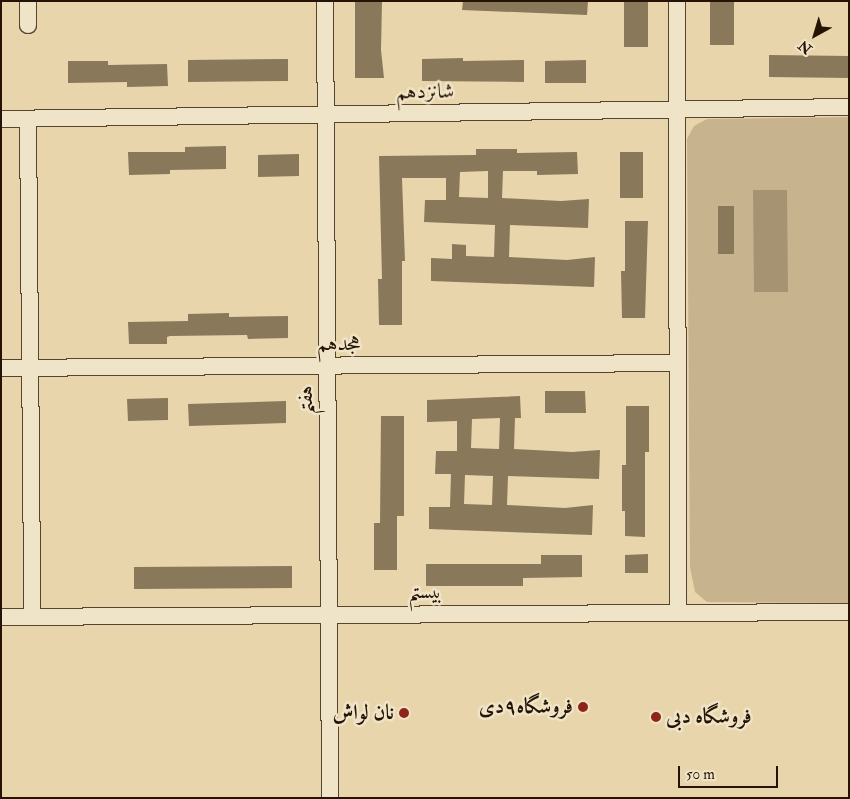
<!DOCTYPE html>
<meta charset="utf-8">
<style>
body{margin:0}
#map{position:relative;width:850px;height:799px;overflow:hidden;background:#e8d5ab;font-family:"IM FELL Double Pica",Amiri,serif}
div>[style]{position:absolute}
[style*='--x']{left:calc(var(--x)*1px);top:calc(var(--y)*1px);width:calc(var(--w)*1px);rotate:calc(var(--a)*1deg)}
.green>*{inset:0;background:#c7b48e}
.water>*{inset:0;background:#a69372}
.building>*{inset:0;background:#8a785a}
.roads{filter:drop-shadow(1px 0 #56442d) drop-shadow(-1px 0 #56442d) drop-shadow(0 1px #56442d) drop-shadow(0 -1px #56442d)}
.minor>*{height:16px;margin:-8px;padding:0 8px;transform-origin:8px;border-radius:8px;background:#f0e4c8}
.dots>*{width:14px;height:14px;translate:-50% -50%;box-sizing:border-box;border:2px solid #f0e4c8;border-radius:50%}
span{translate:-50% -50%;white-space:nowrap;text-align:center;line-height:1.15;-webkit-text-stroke:5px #f0e4c8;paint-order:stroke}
.street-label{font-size:21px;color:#251403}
.poi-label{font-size:21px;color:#251403;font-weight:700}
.right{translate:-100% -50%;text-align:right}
.left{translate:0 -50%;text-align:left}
.frame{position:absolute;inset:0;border:2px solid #251403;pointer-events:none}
.north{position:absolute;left:790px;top:10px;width:50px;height:50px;-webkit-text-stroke:4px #f0e4c8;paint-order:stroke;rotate:219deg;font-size:14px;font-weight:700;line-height:20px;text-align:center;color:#251403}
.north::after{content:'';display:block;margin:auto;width:18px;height:22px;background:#251403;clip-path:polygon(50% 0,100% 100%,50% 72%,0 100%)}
.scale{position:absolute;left:678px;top:766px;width:100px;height:22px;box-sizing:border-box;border:2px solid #251403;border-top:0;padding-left:6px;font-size:15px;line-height:18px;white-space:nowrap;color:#251403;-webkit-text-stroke:4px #f0e4c8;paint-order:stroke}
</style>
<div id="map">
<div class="green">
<i style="clip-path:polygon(849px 117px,849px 603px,707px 602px,695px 592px,690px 567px,687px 139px,694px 126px,707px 119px)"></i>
</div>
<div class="water">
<i style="clip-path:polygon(753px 190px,787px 190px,788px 292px,754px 292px)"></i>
</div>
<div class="building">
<i style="clip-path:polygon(355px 1px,382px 1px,381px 50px,384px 78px,355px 78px)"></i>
<i style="clip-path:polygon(463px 1px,588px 1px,587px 15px,462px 10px)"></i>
<i style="clip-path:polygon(624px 1px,648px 1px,648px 47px,624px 47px)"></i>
<i style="clip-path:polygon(710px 1px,734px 1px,734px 45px,710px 45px)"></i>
<i style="clip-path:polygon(769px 55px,849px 56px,849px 78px,769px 77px)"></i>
<i style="clip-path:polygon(463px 58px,463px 61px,524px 60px,524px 82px,422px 81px,422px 59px)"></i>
<i style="clip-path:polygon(288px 59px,288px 81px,188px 82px,188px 60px)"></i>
<i style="clip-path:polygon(586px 60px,586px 83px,545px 83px,545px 61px)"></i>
<i style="clip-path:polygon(68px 61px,108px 61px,108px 65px,167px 64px,168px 86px,127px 87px,127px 82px,68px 83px)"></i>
<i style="clip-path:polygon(226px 146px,226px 169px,170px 170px,170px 174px,129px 175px,128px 152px,185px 152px,185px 147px)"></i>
<i style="clip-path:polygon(evenodd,476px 149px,517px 149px,517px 153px,577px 152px,578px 174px,537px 175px,537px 171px,503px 171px,502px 198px,561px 201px,589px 199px,588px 228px,510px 225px,509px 257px,567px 260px,595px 257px,594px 287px,431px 281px,431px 258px,452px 259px,452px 244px,466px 245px,466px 256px,494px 257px,495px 225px,424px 222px,425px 200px,446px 200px,446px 178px,402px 178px,405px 261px,402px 261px,402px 325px,379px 325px,378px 279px,382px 279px,379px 156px,476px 155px,476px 149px,488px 171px,488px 198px,459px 197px,460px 172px,488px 171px)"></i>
<i style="clip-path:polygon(620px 152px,643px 152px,643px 198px,620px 198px)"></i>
<i style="clip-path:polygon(299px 154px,299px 176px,258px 177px,258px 155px)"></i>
<i style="clip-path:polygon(718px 206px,734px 206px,734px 254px,718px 254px)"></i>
<i style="clip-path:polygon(625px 221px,648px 221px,645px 318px,622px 318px,621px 271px,625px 271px)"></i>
<i style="clip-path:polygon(229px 313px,229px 317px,288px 316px,288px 338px,248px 339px,247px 335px,170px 336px,167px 337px,167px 344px,129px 344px,128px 322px,188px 321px,188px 314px)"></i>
<i style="clip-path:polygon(545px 391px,585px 391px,586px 413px,545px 413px)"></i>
<i style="clip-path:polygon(evenodd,520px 396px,521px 418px,515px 418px,514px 449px,572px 452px,600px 450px,599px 479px,508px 476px,507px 505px,565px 508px,593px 505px,592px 535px,429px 529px,429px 507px,450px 507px,451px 474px,435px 474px,436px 451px,457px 451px,457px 421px,427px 422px,427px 400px,520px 396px,500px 418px,499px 449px,471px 448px,472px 419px,500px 418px,520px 396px,465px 475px,493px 476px,492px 505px,464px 504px,465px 475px)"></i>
<i style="clip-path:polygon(168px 398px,168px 420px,128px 421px,127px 399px)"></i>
<i style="clip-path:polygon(286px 401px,286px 423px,189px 426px,188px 404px)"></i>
<i style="clip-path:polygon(626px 406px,649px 406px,649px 452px,645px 452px,645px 537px,625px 536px,625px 511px,622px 511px,622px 465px,626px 465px)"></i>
<i style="clip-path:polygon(381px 416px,404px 416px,404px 516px,397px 516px,397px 570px,374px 570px,374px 523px,380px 523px)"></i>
<i style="clip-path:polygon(648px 554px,648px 573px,625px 573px,625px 555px)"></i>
<i style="clip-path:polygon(541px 555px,582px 555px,582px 577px,523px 578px,523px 586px,426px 586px,426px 564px,541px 564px)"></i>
<i style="clip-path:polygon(292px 566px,292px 588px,134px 589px,134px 567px)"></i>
</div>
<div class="roads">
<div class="minor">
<i style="--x:28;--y:1;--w:24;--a:90"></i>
<i style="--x:325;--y:1;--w:797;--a:89.64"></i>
<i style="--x:677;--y:1;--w:611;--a:89.91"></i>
<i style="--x:1;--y:119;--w:848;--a:-0.81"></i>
<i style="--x:28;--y:119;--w:497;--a:89.5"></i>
<i style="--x:1;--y:368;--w:677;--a:-0.42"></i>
<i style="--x:1;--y:617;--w:848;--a:-0.34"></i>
</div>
</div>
<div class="dots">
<i style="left:583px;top:707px;background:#8f2418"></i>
<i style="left:404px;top:713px;background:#8f2418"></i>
<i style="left:656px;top:717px;background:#8f2418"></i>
</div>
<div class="street-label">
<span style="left:425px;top:92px;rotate:-1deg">شانزدهم</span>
<span style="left:339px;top:344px">هجدهم</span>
<span style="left:306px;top:400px;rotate:-90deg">هفتم</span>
<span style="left:425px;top:592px">بیستم</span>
</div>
<div class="poi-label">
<span class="right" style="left:573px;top:707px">فروشگاه۹دی</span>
<span class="right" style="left:394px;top:713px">نان لواش</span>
<span class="left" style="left:666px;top:717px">فروشگاه دبی</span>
</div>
<div class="frame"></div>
<div class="north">N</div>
<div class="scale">50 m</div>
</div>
